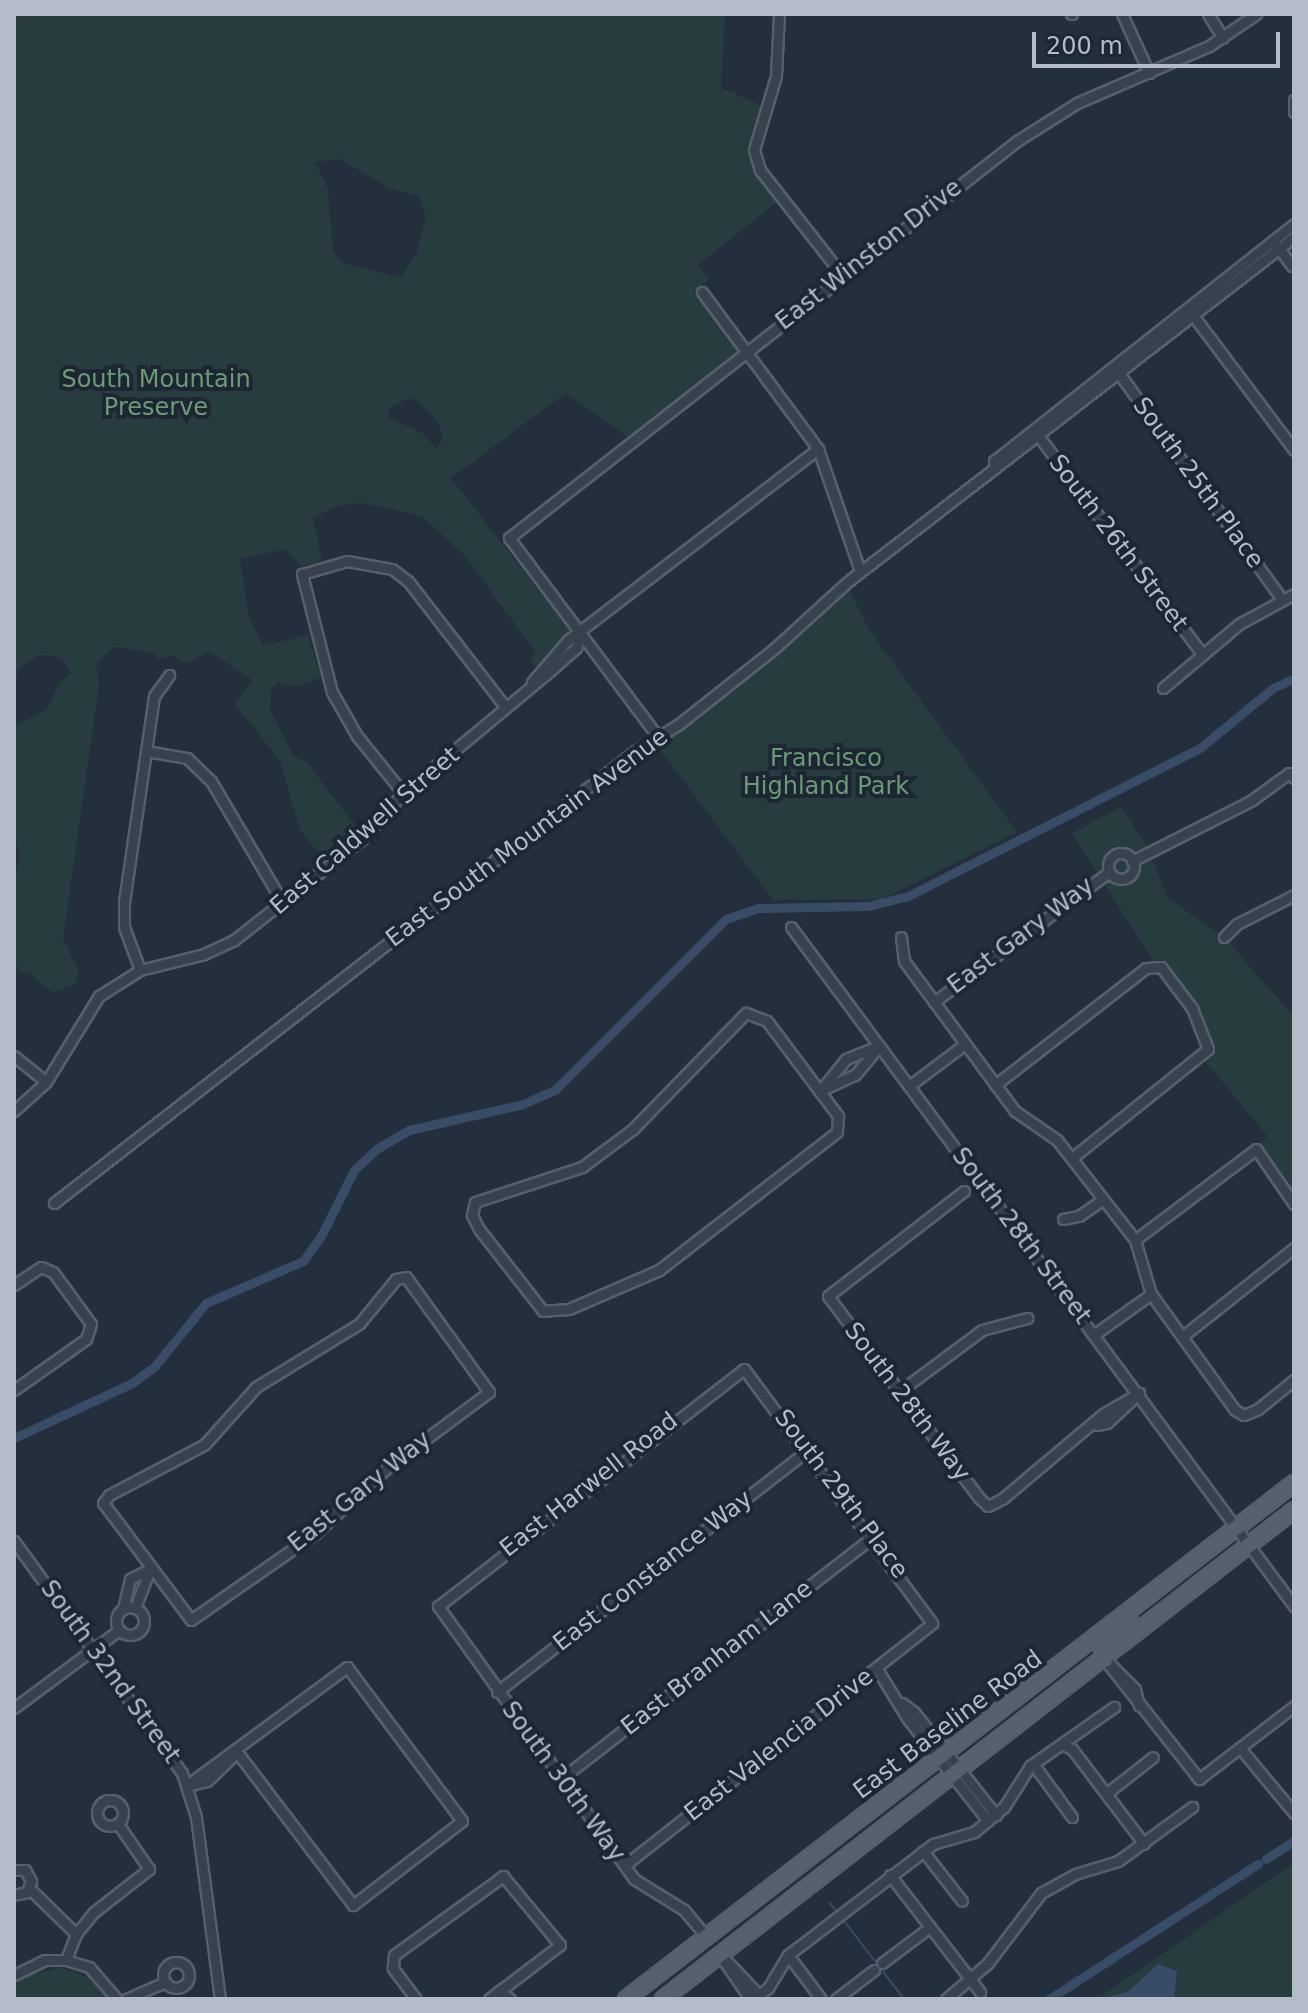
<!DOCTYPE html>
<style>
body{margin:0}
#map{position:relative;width:1308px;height:2013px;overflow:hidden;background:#242f3e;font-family:"DejaVu Sans",sans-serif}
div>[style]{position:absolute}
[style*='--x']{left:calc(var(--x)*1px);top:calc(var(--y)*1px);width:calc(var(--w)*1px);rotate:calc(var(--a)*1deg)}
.green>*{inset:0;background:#263c3f}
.water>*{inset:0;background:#394c67}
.stream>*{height:2px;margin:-1px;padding:0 1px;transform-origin:1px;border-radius:1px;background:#394c67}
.canal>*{height:9px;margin:-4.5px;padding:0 4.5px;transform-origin:4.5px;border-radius:4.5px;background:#394c67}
.roads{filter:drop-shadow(2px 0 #565f6c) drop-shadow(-2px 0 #565f6c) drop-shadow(0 2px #565f6c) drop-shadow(0 -2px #565f6c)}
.minor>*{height:9px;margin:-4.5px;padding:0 4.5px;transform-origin:4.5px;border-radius:4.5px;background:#38414e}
.minor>.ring{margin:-4.5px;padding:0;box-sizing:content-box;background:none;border:9px solid #38414e;border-radius:50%}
.primary>*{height:14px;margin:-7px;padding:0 7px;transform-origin:7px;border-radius:7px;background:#56606e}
span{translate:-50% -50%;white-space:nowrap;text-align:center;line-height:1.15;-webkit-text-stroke:8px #1d2633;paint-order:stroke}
.street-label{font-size:24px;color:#b4bcc9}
.park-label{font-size:24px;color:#6b9a76}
.frame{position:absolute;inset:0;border:16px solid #b4bcc9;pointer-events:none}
.scale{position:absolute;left:1032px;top:32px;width:248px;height:36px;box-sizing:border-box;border:4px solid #b4bcc9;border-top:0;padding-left:10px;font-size:24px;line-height:28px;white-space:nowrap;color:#b4bcc9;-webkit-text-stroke:6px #1d2633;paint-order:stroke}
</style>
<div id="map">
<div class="green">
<i style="clip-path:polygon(evenodd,14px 14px,725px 14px,721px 88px,761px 105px,748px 154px,778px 201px,698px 265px,709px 279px,696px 289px,741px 348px,629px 438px,566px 393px,451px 478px,568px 628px,568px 635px,535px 667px,530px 662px,536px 653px,467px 558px,422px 516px,361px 503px,337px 506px,313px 518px,322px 561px,301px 566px,285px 549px,240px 559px,249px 617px,263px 646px,308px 635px,321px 677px,297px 687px,279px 682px,271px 689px,270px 710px,293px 755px,309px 765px,360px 832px,332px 858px,326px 862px,300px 830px,280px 761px,235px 704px,252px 680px,209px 651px,186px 664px,172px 655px,158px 660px,153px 652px,114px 647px,96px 664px,99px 685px,63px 939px,79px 972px,74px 984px,53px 993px,29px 973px,19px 972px,14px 956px,14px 879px,20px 857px,14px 830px,14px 726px,46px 710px,60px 682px,71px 673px,61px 657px,39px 655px,19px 669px,14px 688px,14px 14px,340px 159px,391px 189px,418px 196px,426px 216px,417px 252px,401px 278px,343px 263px,333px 250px,328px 189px,315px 162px,340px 159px,14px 14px,409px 398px,420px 402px,438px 422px,443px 438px,437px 449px,422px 433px,389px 418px,389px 408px,409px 398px)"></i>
<i style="clip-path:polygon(846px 583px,870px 631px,1017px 832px,882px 899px,773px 900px,653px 740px)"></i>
<i style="clip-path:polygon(1121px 807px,1146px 845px,1168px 898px,1224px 937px,1294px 1017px,1294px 1204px,1256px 1149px,1267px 1136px,1201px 1056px,1208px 1049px,1192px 1008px,1155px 964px,1072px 833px)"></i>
<i style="clip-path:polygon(1294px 1863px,1294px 1999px,1097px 1999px)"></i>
<i style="clip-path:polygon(61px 1967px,93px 1980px,109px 1999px,14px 1999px,14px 1984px,20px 1978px)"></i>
</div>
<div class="water">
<i style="clip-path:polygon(1158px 1964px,1177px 1971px,1174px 1999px,1101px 1999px,1129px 1991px)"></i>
</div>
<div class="stream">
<i style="--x:830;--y:1903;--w:11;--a:52"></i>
<i style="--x:841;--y:1917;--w:103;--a:52.5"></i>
</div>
<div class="canal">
<i style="--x:14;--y:1438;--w:130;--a:-25"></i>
<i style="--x:132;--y:1383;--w:27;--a:-36"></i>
<i style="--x:154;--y:1367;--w:82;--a:-50.9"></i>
<i style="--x:206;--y:1303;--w:106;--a:-23.4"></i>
<i style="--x:303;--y:1261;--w:29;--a:-54"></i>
<i style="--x:320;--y:1238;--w:76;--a:-63.4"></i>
<i style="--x:354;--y:1170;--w:33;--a:-43"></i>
<i style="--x:378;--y:1148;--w:36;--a:-30"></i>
<i style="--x:409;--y:1130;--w:117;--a:-12.8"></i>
<i style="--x:523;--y:1104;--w:36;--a:-24"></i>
<i style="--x:556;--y:1089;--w:240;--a:-45"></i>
<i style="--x:726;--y:919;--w:34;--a:-19"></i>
<i style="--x:758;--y:908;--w:110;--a:-1"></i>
<i style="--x:868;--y:906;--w:41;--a:-14"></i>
<i style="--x:908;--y:896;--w:327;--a:-26.9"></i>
<i style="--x:1200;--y:748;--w:94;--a:-39.4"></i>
<i style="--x:1273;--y:688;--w:23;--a:-25"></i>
<i style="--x:1266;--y:1859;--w:33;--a:-33"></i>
<i style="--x:1049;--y:1999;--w:249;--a:-32.9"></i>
</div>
<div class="roads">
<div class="minor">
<i style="--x:779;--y:14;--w:62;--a:92.8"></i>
<i style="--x:776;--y:76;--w:77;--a:106.6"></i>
<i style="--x:754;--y:150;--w:21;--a:73"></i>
<i style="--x:760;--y:170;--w:133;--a:52"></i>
<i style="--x:1071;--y:14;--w:1;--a:0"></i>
<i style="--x:1122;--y:14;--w:65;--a:65.4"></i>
<i style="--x:1208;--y:14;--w:28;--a:58"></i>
<i style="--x:1294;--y:100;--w:12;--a:90"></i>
<i style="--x:1277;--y:246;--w:25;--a:53"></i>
<i style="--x:702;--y:292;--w:195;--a:53.5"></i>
<i style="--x:818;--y:449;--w:129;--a:71"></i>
<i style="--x:1192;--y:314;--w:170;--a:53.1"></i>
<i style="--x:1118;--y:372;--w:280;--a:54.2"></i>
<i style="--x:1037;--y:434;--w:276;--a:53.1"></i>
<i style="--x:994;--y:467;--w:6;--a:-90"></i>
<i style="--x:994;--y:461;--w:382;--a:-38.3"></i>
<i style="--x:532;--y:682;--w:55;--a:-49.4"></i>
<i style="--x:568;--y:640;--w:315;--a:-37.4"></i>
<i style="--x:1163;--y:688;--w:99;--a:-40.1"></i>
<i style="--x:1239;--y:624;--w:63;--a:-28.6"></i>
<i style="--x:658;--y:737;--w:249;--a:-126.8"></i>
<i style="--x:509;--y:538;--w:645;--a:-38.01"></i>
<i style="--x:1017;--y:141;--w:71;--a:-32.3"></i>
<i style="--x:1077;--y:103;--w:144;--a:-23.4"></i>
<i style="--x:1209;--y:46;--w:57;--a:-34.2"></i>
<i style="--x:146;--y:751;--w:42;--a:9.7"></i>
<i style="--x:187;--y:758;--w:33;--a:44"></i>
<i style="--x:211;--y:781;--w:142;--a:59.5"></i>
<i style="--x:403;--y:793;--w:73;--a:-128.9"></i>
<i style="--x:357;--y:736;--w:51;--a:-119.6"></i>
<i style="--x:332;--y:692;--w:122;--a:-104.3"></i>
<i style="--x:302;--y:574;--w:47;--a:-16.1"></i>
<i style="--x:347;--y:561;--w:46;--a:10.1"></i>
<i style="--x:392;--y:569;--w:20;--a:37"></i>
<i style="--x:408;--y:581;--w:157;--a:52.3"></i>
<i class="ring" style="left:1108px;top:853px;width:17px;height:17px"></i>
<i style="--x:1132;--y:861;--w:135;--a:-26.9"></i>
<i style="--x:1252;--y:800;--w:46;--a:-36.1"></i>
<i style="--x:1289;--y:773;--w:7;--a:45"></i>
<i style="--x:791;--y:927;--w:845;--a:53.47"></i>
<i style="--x:901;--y:937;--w:24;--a:83"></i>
<i style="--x:904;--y:961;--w:187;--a:53.5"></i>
<i style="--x:1015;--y:1111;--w:51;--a:34.6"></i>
<i style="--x:1057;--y:1140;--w:127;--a:52"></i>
<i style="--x:1135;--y:1240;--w:56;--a:73.5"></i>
<i style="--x:1151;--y:1294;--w:143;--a:54.1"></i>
<i style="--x:1235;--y:1410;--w:10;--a:29"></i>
<i style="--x:1244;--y:1415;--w:15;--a:-23"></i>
<i style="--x:1258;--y:1409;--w:46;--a:-38.9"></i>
<i style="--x:1224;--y:937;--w:18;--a:-45"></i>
<i style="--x:1237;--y:924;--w:64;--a:-27"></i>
<i style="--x:140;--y:970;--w:46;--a:-110.4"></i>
<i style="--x:124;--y:927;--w:25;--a:-90"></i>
<i style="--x:124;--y:902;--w:208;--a:-81.7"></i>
<i style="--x:154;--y:696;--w:26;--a:-54"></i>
<i style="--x:934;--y:1002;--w:218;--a:-36.6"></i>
<i style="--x:746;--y:1013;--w:22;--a:21"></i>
<i style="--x:767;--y:1021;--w:119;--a:53.2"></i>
<i style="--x:838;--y:1116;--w:16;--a:94"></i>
<i style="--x:837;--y:1132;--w:225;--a:142.2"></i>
<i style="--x:659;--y:1270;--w:98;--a:156.6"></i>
<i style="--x:569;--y:1309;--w:26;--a:176"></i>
<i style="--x:543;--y:1311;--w:104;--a:-128"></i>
<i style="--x:479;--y:1229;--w:16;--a:-117"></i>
<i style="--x:472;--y:1215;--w:13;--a:-77"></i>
<i style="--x:475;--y:1202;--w:113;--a:-18.1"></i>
<i style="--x:582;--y:1167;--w:64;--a:-36.7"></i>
<i style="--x:633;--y:1129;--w:162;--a:-45.8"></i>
<i style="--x:14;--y:1056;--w:41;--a:39.1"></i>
<i style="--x:995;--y:1085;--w:191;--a:-37.8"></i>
<i style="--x:1146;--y:968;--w:15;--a:-4"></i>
<i style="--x:1161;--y:967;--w:51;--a:52.9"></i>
<i style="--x:1192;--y:1008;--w:44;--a:68.7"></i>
<i style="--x:1208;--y:1049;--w:173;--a:141.3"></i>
<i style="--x:909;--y:1086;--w:70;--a:-36.9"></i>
<i style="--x:820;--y:1091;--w:41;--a:-50.9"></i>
<i style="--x:846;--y:1059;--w:35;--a:-22"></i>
<i style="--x:820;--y:1091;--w:38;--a:-25"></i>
<i style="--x:855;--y:1075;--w:38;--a:-50"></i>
<i style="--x:14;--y:1111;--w:43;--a:-42.2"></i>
<i style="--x:46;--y:1082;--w:101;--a:-58.4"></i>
<i style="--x:99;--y:996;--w:49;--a:-32.4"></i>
<i style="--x:140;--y:970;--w:66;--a:-14"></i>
<i style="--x:204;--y:954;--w:33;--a:-25"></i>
<i style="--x:234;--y:940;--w:162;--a:-38.2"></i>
<i style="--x:361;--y:840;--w:63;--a:-48.2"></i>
<i style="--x:403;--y:793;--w:183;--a:-39.7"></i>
<i style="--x:544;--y:676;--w:43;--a:-41.2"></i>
<i style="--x:576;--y:648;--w:15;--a:-70"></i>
<i style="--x:964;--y:1191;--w:172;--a:142.3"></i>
<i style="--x:828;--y:1296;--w:252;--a:53.2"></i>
<i style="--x:979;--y:1498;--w:12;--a:42"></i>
<i style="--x:988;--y:1506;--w:16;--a:-27"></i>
<i style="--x:1002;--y:1499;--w:132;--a:-40.1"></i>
<i style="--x:1103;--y:1414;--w:42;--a:-30.3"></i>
<i style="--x:54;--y:1203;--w:736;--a:-37.88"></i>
<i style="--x:635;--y:751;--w:52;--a:-31.5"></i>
<i style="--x:679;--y:724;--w:124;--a:-38.4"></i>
<i style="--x:776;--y:647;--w:95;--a:-42.4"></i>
<i style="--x:846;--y:583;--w:566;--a:-37.68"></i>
<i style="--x:1063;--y:1219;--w:16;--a:-11"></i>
<i style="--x:1079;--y:1216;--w:29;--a:-35"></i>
<i style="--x:1135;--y:1240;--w:151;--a:-36.9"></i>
<i style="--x:1256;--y:1149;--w:67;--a:55.4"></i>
<i style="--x:406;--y:1277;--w:142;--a:54.2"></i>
<i style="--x:489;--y:1392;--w:126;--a:143.4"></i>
<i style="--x:388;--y:1467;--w:98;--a:137.5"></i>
<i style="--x:316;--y:1533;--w:152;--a:145.2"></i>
<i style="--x:191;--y:1620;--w:146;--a:-126.9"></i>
<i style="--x:103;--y:1503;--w:10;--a:-53"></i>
<i style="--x:109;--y:1495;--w:107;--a:-27.8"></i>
<i style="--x:204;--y:1445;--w:78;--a:-48.1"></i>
<i style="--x:256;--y:1387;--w:121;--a:-31.5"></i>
<i style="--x:359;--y:1324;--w:58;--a:-50.6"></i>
<i style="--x:396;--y:1279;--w:10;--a:-11"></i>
<i style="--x:14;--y:1285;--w:32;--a:-34"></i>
<i style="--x:41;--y:1267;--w:13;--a:23"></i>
<i style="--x:53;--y:1272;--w:64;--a:53.8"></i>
<i style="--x:91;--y:1324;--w:16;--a:108"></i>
<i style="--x:86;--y:1339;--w:88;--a:144.7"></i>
<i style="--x:1095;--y:1334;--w:69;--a:-35.5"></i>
<i style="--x:1183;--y:1336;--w:142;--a:-38.4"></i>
<i style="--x:900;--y:1391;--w:102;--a:-36.6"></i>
<i style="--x:982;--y:1330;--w:47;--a:-14.9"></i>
<i style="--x:1097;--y:1425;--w:10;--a:-11"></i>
<i style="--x:1107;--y:1423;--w:41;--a:-43"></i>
<i style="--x:14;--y:1541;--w:286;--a:54.1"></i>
<i style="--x:182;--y:1773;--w:46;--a:72.3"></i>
<i style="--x:196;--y:1817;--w:184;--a:82.5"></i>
<i class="ring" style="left:116px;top:1607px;width:19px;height:19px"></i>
<i style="--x:135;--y:1608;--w:42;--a:-69"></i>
<i style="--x:123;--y:1609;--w:31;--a:-77"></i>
<i style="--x:130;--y:1579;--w:22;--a:-27"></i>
<i style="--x:1105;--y:1660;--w:152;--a:51.7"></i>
<i style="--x:1199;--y:1779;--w:120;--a:-37.5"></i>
<i style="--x:1108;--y:1662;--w:38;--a:45"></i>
<i style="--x:1135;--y:1689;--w:17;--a:77"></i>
<i style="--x:877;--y:1669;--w:57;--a:58.5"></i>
<i style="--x:907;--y:1718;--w:131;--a:51.8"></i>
<i style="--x:497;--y:1692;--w:394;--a:-37.9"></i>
<i style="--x:902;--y:1703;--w:15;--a:37"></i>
<i style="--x:914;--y:1712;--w:132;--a:51.5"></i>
<i style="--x:14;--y:1708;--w:131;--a:-36.6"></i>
<i style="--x:1063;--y:1745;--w:10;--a:24"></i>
<i style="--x:1072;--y:1749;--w:119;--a:52.8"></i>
<i style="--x:1240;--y:1748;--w:85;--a:50.3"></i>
<i style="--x:1033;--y:1764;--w:66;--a:53.7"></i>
<i style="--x:562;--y:1778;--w:393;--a:-37.8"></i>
<i style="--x:187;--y:1785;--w:199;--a:-36.4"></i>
<i style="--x:347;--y:1667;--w:192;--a:53.2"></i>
<i style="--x:462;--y:1821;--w:138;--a:142.4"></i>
<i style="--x:353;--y:1905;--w:192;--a:-127.2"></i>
<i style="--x:190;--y:1785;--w:17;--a:-13"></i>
<i style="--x:207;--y:1781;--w:40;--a:-44"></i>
<i style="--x:1107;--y:1793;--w:58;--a:-38"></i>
<i class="ring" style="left:97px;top:1800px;width:17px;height:17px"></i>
<i style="--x:923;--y:1851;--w:63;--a:52"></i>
<i style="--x:625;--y:1865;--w:391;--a:-38.2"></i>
<i style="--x:932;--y:1623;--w:316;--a:-126.5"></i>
<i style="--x:744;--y:1369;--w:387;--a:142.2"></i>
<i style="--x:438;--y:1606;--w:336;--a:54.3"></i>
<i style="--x:634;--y:1879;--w:59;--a:31.8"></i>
<i style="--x:684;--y:1910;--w:35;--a:50"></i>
<i style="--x:14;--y:1870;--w:11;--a:0"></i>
<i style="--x:25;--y:1870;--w:13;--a:61"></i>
<i style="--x:31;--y:1881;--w:12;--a:110"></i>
<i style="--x:27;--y:1892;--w:13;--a:167"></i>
<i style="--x:890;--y:1875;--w:148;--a:52.4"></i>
<i style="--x:30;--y:1889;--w:64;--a:44.4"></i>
<i style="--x:721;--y:1955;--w:55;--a:46.5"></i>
<i style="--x:788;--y:1955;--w:55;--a:53.1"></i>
<i style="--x:722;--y:1958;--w:50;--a:55.7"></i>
<i style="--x:66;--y:1960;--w:28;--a:-69"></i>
<i style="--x:76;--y:1934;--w:28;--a:-51"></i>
<i style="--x:94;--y:1912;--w:70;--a:-38"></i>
<i style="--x:149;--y:1869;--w:55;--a:-124.6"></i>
<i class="ring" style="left:163px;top:1962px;width:17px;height:17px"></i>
<i style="--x:882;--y:1963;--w:60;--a:-36.9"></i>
<i style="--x:14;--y:1975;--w:34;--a:-26"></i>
<i style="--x:45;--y:1960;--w:21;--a:0"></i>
<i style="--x:66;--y:1960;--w:24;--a:17"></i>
<i style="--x:89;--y:1967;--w:43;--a:48.8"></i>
<i style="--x:499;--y:1991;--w:14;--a:36"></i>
<i style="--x:126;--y:1999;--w:43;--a:-23.6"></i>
<i style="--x:416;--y:1999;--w:39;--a:-127"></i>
<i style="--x:393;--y:1968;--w:13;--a:-86"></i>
<i style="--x:394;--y:1955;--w:135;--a:-35.9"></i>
<i style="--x:503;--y:1876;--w:89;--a:50.4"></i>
<i style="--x:560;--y:1945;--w:89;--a:142.7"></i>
<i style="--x:754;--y:1999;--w:18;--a:-38"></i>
<i style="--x:768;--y:1988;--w:39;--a:-59"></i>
<i style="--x:788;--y:1955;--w:183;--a:-37.4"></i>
<i style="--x:933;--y:1844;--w:43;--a:-16.3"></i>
<i style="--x:974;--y:1832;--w:39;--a:-40"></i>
<i style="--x:1004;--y:1807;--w:49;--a:-57.6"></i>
<i style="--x:1030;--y:1766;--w:103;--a:-35.1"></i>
<i style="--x:836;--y:1999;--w:48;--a:-37.3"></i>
<i style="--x:946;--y:1999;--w:54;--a:-40.5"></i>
<i style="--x:987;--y:1964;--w:89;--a:-52.7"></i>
<i style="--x:1041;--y:1893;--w:39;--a:-29"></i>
<i style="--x:1075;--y:1874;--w:45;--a:-16.8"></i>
<i style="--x:1118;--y:1861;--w:92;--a:-36.1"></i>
</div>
<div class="primary">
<i style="--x:1105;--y:1660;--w:10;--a:-107"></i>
<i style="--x:1102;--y:1650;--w:40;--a:-43"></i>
<i style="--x:626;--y:1999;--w:844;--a:-37.68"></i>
<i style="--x:663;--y:1999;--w:798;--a:-37.77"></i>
</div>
</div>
<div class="street-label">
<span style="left:869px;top:255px;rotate:-38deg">East Winston Drive</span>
<span style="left:1198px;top:483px;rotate:54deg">South 25th Place</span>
<span style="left:1118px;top:543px;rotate:53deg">South 26th Street</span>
<span style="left:365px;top:831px;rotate:-41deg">East Caldwell Street</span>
<span style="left:527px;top:838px;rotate:-37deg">East South Mountain Avenue</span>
<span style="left:1021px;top:936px;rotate:-37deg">East Gary Way</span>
<span style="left:1021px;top:1236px;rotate:53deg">South 28th Street</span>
<span style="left:907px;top:1402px;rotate:53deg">South 28th Way</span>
<span style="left:589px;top:1485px;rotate:-38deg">East Harwell Road</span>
<span style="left:360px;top:1492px;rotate:-39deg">East Gary Way</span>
<span style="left:841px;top:1494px;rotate:53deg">South 29th Place</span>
<span style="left:653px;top:1571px;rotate:-38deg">East Constance Way</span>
<span style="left:717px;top:1658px;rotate:-38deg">East Branham Lane</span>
<span style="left:110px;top:1672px;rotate:54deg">South 32nd Street</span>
<span style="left:948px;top:1725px;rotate:-37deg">East Baseline Road</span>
<span style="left:779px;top:1745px;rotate:-38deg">East Valencia Drive</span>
<span style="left:563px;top:1782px;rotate:54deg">South 30th Way</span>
</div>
<div class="park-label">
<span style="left:156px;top:394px">South Mountain<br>Preserve</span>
<span style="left:826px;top:773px">Francisco<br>Highland Park</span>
</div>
<div class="frame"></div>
<div class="scale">200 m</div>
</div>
